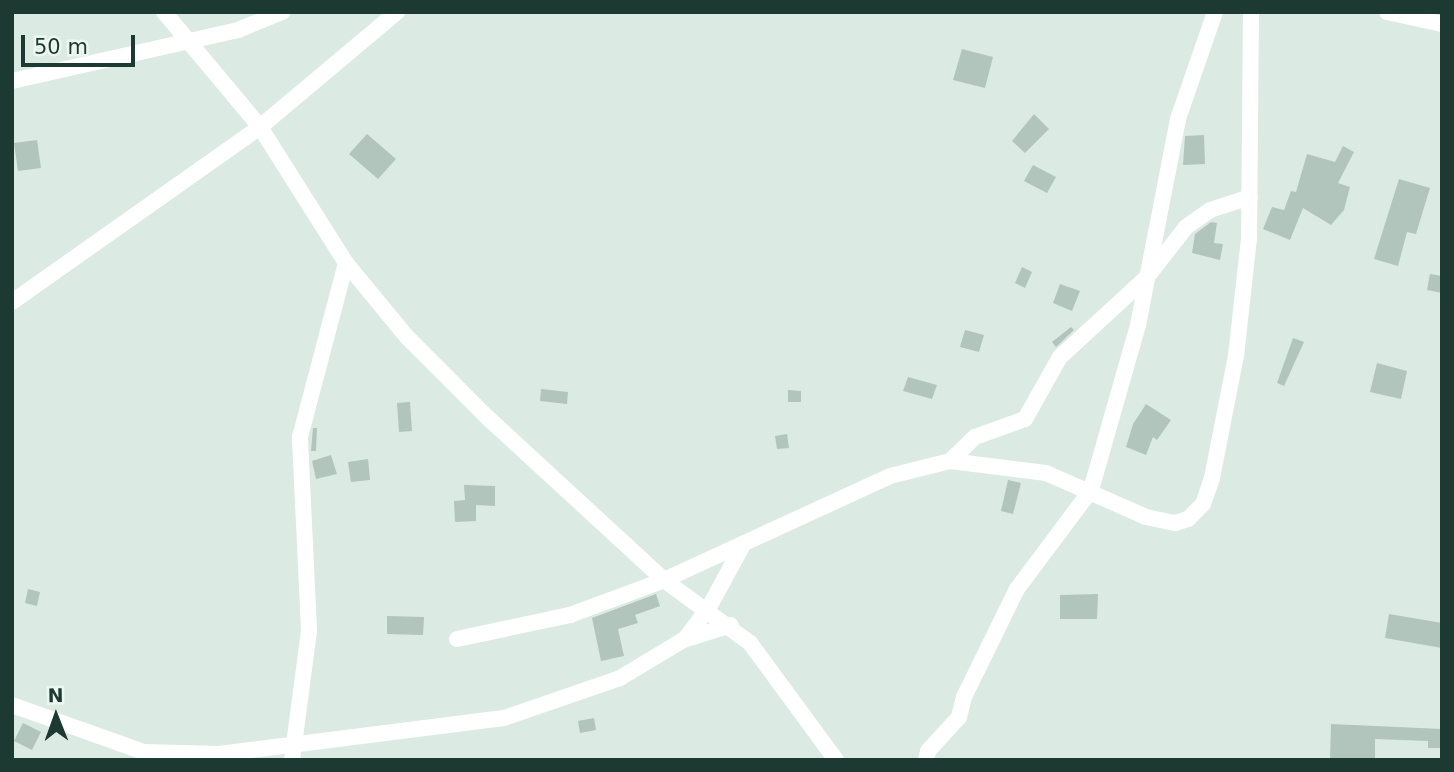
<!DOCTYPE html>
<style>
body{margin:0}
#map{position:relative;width:1454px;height:772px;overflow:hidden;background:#dceae4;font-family:"DejaVu Sans",sans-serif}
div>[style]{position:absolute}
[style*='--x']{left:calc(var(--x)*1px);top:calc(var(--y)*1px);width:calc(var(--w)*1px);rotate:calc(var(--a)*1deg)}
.building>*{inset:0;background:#b1c5bd}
.street>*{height:16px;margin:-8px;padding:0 8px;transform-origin:8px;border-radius:8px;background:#fff}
span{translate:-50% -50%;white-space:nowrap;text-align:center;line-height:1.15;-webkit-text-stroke:6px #ecf7f1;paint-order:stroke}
.frame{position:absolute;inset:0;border:14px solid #1d3a32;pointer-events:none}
.north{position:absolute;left:21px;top:681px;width:70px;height:70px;-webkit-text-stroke:5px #ecf7f1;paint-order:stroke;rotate:359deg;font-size:19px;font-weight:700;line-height:28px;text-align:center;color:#1d3a32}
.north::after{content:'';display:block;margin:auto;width:24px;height:32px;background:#1d3a32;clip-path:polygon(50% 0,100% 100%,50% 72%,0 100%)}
.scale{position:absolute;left:21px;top:35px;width:114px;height:32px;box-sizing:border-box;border:4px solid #1d3a32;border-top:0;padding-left:9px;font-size:21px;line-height:24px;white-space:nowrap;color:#1d3a32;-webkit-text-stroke:5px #ecf7f1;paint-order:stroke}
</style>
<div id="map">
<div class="building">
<i style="clip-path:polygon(962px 49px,993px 57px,985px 88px,953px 80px)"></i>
<i style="clip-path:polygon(1034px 114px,1049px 129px,1025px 153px,1012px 141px)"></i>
<i style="clip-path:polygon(367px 134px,396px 159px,378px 179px,349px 154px)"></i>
<i style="clip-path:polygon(1204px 135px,1205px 164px,1183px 165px,1185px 136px)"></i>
<i style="clip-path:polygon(37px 140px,41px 168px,18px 171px,14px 143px)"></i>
<i style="clip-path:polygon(1343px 146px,1354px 152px,1338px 183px,1350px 187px,1344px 210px,1331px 225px,1303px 208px,1290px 240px,1263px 229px,1272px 207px,1284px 210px,1291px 191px,1296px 192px,1307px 154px,1335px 162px)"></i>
<i style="clip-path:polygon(1033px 165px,1056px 177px,1047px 193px,1024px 181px)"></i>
<i style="clip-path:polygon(1399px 179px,1430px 188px,1416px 234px,1407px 232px,1398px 266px,1374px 259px)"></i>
<i style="clip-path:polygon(1211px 222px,1217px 223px,1214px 243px,1223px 244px,1220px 260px,1192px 253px,1195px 234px)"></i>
<i style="clip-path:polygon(1022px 267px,1032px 272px,1025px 288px,1015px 283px)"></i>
<i style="clip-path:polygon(1430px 274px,1442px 276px,1442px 293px,1427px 290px)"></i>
<i style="clip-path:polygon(1060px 284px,1080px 291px,1072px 311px,1053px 303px)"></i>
<i style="clip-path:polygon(1071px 327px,1074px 330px,1056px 347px,1052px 342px)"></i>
<i style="clip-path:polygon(965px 330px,984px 335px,979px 352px,960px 347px)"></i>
<i style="clip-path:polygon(1293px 338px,1304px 342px,1284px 386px,1277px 383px)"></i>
<i style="clip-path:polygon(1377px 363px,1407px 371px,1401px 399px,1370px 392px)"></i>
<i style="clip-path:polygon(908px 377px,937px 385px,932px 399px,903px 391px)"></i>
<i style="clip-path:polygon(541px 389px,568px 392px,567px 404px,540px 401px)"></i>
<i style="clip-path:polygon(788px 390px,801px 391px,801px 402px,788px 402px)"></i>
<i style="clip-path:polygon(410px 402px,412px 431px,399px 432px,397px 403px)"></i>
<i style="clip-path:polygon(1146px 404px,1171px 420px,1157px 440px,1153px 437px,1146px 455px,1126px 447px,1133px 424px)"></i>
<i style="clip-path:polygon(313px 428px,317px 428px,316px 451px,311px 451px)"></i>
<i style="clip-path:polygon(787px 434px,789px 448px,777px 449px,775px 436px)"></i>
<i style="clip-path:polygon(331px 455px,337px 474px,316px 479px,312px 461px)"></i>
<i style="clip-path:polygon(368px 459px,370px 480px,351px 482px,348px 462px)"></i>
<i style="clip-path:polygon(1008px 480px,1021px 483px,1013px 514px,1001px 511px)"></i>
<i style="clip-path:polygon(464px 485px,495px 486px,495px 506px,476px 505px,476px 521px,455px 522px,454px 501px,465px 500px)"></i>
<i style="clip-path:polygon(28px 589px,40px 592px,37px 606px,25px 603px)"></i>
<i style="clip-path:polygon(656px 594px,660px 606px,635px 615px,638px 623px,618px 629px,624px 656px,601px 661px,592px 618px)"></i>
<i style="clip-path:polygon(1098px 594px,1097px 619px,1060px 619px,1060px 595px)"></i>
<i style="clip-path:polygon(1389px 614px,1442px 623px,1442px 648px,1385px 638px)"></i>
<i style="clip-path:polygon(387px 616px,424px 617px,423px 635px,387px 634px)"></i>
<i style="clip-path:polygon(594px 718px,596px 730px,580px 733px,578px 721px)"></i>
<i style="clip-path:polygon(23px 723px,41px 732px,32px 750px,14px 741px)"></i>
<i style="clip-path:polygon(1331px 724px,1442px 729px,1442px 748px,1428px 748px,1428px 741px,1375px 739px,1375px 760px,1330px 760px)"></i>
</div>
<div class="street">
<i style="--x:164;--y:12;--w:150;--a:50.1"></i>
<i style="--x:260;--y:127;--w:161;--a:57.7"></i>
<i style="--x:346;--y:263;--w:96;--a:50.5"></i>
<i style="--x:407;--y:337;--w:115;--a:45"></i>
<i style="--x:488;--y:418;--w:239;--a:42.6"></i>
<i style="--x:664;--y:580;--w:107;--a:36.2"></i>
<i style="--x:750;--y:643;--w:145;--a:53.7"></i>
<i style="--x:1387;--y:12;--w:56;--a:12.3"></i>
<i style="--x:12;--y:81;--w:232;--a:-12.7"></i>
<i style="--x:238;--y:30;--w:48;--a:-22.2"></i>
<i style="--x:12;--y:302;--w:304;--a:-35.2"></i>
<i style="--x:260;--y:127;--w:179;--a:-40"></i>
<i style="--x:950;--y:461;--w:35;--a:-44"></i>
<i style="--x:975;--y:437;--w:53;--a:-19.8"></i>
<i style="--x:1025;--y:419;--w:71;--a:-60.6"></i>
<i style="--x:1060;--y:357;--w:118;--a:-42.6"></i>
<i style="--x:1147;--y:277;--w:63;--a:-52"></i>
<i style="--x:1186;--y:227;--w:29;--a:-35"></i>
<i style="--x:1210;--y:210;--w:42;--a:-18"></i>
<i style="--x:457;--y:639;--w:116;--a:-12"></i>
<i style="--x:570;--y:615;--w:100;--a:-20.4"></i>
<i style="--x:664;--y:580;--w:249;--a:-24.7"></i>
<i style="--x:890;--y:476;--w:62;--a:-14"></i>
<i style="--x:950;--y:461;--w:97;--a:7.1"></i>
<i style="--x:1046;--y:473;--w:109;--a:23.7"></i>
<i style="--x:1146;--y:517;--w:30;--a:12"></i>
<i style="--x:1175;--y:523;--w:14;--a:-17"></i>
<i style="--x:1188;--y:519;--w:21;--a:-45"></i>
<i style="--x:1203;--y:504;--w:28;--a:-71"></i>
<i style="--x:1212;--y:478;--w:124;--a:-78.9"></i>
<i style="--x:1236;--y:356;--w:118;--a:-83.7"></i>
<i style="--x:1249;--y:239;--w:227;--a:-89.5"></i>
<i style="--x:685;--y:639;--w:38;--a:-53"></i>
<i style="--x:708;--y:609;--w:75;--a:-61.4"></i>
<i style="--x:12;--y:705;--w:140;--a:19.6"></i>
<i style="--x:144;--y:752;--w:75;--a:1.5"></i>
<i style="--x:219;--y:754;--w:287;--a:-7.2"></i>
<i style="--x:504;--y:718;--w:123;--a:-19"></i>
<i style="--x:620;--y:678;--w:74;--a:-31.1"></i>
<i style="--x:683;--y:640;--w:50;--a:-17.4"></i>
<i style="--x:292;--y:760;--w:131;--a:-82.5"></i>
<i style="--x:309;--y:630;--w:193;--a:-92.7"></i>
<i style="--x:300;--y:437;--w:180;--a:-75.2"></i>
<i style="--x:926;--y:760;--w:9;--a:-77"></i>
<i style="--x:928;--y:751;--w:46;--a:-47.6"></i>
<i style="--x:959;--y:717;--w:21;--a:-76"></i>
<i style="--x:964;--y:697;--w:120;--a:-63.9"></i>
<i style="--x:1017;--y:589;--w:124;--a:-53.2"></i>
<i style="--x:1091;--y:490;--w:172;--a:-74.1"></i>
<i style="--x:1138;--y:325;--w:210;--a:-79"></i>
<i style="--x:1178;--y:119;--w:113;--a:-70.9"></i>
</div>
<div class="frame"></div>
<div class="north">N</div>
<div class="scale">50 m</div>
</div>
